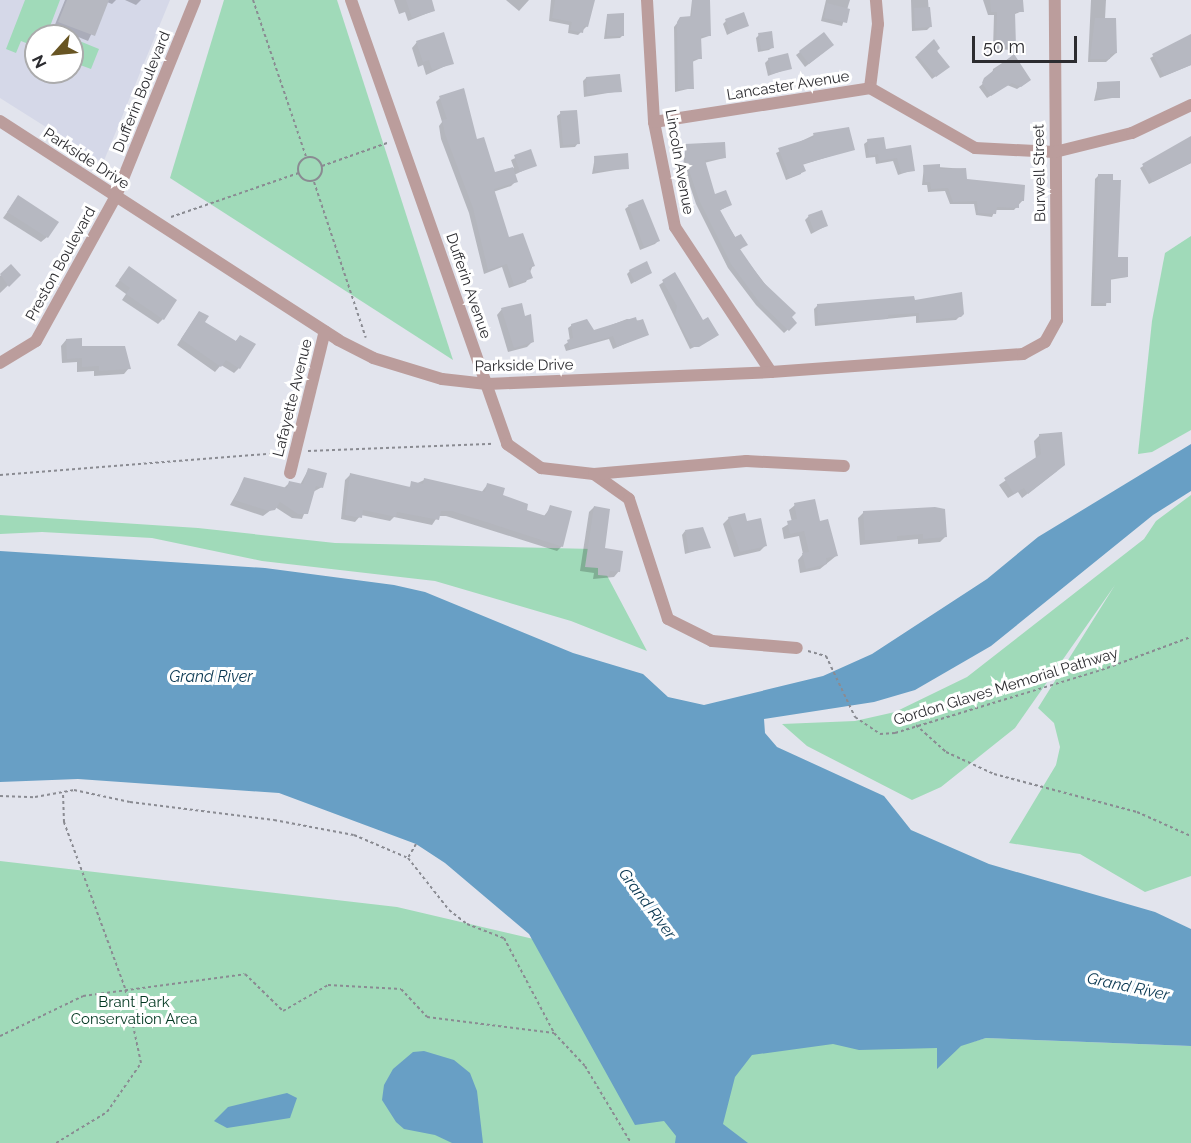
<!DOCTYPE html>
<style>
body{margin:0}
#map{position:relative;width:1191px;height:1143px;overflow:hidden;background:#e2e4ed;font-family:Raleway,sans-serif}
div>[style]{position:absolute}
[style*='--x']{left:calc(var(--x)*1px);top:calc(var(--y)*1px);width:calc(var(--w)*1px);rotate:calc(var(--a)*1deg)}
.built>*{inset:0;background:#d5d8e8}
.green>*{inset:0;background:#a0dab9}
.water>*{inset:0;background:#689fc5}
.shadow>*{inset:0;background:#0003}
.building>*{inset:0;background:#b6b8c1}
.path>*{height:2px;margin-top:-1px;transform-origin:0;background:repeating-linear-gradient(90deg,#8a8b92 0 3px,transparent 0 6px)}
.path>.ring{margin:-1px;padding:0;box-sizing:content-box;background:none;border:2px solid #8a8b92;border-radius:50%}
.minor>*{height:12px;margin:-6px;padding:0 6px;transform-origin:6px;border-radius:6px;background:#bb9d9c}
span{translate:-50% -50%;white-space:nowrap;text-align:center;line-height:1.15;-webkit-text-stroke:6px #fff;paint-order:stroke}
.street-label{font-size:15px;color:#2c2c30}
.park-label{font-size:15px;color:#033822}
.water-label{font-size:16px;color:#0a3852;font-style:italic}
.north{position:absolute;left:24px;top:24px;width:60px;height:60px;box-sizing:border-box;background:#fff;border:2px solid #ababac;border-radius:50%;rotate:243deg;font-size:16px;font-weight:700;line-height:24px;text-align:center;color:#2c2c30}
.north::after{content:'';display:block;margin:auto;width:21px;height:27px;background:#685523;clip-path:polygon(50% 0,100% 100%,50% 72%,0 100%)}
.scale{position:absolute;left:972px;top:36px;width:105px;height:27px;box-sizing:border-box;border:3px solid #2c2c30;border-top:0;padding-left:8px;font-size:18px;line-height:21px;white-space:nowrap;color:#2c2c30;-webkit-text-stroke:4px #fff;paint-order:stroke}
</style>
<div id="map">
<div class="built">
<i style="clip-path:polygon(evenodd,0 0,170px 0,103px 163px,0 98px,0 0,36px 36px,72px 36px,72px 72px,36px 72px,36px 36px)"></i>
</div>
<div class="green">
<i style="clip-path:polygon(25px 0,60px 0,49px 29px,66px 36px,36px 36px,36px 47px,21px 41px,16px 53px,6px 49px)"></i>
<i style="clip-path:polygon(224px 0,337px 0,453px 360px,170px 178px)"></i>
<i style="clip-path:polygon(72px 38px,99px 49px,91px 69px,72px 62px)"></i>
<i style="clip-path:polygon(1191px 236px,1191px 430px,1152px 452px,1138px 454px,1152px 321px,1165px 253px)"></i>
<i style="clip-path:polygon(1191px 495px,1191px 876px,1145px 892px,1080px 854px,1009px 843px,1056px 765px,1060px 747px,1054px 723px,1038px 708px,1115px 585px,1015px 728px,941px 787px,912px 800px,807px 746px,782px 724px,855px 721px,895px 712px,967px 677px,1144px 539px,1156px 521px)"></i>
<i style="clip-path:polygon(0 515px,198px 528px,335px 543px,593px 549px,647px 651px,571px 621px,435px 581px,262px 561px,152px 538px,42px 532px,0 534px)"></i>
<i style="clip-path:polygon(0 861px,397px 907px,972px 1042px,986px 1038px,1191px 1046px,1191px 1143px,0 1143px)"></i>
</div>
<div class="water">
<i style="clip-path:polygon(1191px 444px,1191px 491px,1153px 515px,991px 646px,915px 690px,874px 702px,764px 719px,765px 733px,777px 747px,884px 796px,911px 830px,989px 864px,1155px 912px,1191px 929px,1191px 1046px,986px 1038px,961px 1046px,937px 1069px,937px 1048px,859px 1050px,833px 1044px,752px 1055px,735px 1077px,723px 1124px,748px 1143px,675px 1143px,676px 1136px,664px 1121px,635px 1125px,529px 934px,445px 863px,416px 844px,279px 793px,78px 779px,0 782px,0 551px,265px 568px,394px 585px,425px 592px,573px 653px,643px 674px,668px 697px,704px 705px,823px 676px,872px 654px,987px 579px,1038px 537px)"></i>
<i style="clip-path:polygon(424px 1051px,454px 1060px,470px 1073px,477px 1091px,483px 1143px,452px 1143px,435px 1135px,404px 1129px,396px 1122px,382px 1100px,384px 1085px,393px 1069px,413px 1052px)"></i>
<i style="clip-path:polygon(287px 1093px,297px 1098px,290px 1118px,227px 1128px,214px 1121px,228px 1107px)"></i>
</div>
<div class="shadow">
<i style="clip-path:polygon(65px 0,116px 0,112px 4px,107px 2px,88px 41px,54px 27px)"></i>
<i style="clip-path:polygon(125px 0,141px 0,136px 5px)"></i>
<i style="clip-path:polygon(394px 0,429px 0,433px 11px,408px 21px,405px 12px,399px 14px)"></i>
<i style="clip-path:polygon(506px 0,529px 0,519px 11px)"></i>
<i style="clip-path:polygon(551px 0,594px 0,587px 26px,578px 35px,568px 33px,569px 25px,549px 21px)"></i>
<i style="clip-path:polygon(692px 0,709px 0,709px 36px,700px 39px,701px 58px,692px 62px,692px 88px,675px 92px,674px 27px,681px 18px,690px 18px)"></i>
<i style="clip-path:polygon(826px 0,850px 0,842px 26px,821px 21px)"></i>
<i style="clip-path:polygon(911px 0,928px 0,930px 27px,927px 30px,912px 31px)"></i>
<i style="clip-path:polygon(983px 0,1022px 0,1022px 11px,1013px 15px,1014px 47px,1011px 50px,993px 49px,994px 15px,988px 15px)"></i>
<i style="clip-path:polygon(1091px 0,1106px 0,1105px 19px,1116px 53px,1106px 62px,1088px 62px)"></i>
<i style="clip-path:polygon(607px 15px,623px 35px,620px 38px,604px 39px)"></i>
<i style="clip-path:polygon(726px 21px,747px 25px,727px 35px,723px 24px)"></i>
<i style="clip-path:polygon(823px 34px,829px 48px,805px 67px,796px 55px)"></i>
<i style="clip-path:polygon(759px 35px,773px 47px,769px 50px,758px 52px,756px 38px)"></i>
<i style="clip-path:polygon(1191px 37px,1191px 65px,1160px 78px,1150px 58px)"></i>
<i style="clip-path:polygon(417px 42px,452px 63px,426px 75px,423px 65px,418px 67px,412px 48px)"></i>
<i style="clip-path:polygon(934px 42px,944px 70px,932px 79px,915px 57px)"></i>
<i style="clip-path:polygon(1013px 56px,1026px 83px,1017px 89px,1007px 85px,987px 98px,979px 87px,992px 76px,993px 69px)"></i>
<i style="clip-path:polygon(769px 59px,790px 68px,768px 76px,765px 63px)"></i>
<i style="clip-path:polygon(586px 78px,620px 91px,584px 97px,583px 81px)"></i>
<i style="clip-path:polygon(1098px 83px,1118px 97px,1094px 101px)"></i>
<i style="clip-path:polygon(440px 98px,476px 141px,494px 174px,514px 168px,511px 160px,530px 151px,535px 165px,514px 175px,516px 181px,511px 186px,493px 192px,508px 239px,533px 265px,526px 282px,509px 288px,502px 267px,484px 274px,469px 213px,441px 139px,439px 126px,442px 122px,436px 102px)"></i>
<i style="clip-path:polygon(561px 113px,578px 143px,575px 147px,560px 148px,557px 116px)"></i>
<i style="clip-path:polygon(814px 135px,853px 149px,802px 165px,801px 174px,786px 180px,776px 153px)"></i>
<i style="clip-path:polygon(1187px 139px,1191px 142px,1191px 163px,1149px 184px,1140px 168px)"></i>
<i style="clip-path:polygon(868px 141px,885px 151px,910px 147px,913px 170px,898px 175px,893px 161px,876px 164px,875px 157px,866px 158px,864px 144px)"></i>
<i style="clip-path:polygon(686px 146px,724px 158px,704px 163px,714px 196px,730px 205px,719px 211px,742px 248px,739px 250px,795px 323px,784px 333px,756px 305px,728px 268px,696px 204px,683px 165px)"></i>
<i style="clip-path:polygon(595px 157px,628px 168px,592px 174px)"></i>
<i style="clip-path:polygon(924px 166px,965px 169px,965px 181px,1023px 200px,1014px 210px,995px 210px,992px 217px,976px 215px,974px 204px,950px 204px,945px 191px,928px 192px,927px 185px,922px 185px)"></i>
<i style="clip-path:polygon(1099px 175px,1116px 258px,1127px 277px,1109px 280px,1106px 306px,1091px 306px,1095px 179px)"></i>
<i style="clip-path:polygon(18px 197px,47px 237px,41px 242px,3px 218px)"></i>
<i style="clip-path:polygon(629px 206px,659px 240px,655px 244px,640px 250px,625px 209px)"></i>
<i style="clip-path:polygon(809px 216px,826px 226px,811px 234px,805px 220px)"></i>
<i style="clip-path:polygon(11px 266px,19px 275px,0 293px,0 276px)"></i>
<i style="clip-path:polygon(129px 268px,163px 319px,158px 324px,122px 300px,126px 294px,115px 286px)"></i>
<i style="clip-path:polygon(630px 271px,650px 273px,631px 284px,627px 274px)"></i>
<i style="clip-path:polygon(675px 274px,713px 338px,690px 349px,659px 285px)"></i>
<i style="clip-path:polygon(913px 302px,963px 313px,956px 320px,916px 323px,916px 316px,815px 326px,814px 309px,817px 306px)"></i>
<i style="clip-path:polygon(502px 309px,532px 342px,527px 347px,508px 352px,497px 315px)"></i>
<i style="clip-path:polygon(199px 312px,203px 322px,235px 342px,240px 336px,239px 368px,234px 373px,221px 365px,215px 372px,177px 345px)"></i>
<i style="clip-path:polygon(627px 319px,642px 321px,647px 334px,613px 349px,609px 339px,566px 351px,564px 345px,570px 341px,568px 328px,572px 325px,593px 332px)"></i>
<i style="clip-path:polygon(66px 340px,81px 347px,129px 368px,124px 374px,94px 376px,94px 371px,77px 372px,77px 362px,62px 363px,61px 346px)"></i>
<i style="clip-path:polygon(1040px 435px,1057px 471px,1022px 498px,1018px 492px,1008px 498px,999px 485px,1036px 459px,1034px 441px)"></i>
<i style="clip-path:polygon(308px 470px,322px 487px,313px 492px,302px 519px,292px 518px,275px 507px,263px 516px,230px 505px,245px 479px,283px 489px,289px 483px,300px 485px)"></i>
<i style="clip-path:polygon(351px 474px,407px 488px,424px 480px,481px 493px,487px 485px,525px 511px,544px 516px,551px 507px,562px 546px,557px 551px,446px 516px,438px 516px,432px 525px,394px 517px,390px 521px,361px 515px,355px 522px,341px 519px,345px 480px)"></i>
<i style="clip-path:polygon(795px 505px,819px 523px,836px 556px,820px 569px,800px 573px,798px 560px,803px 554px,799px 536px,784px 539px,782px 528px,792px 522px,789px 510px)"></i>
<i style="clip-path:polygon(594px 507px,603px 550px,619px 571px,614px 577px,593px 579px,594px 573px,580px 571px,589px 512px)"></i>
<i style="clip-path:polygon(864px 512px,945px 537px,940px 542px,918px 544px,918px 539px,860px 545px,858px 518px)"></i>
<i style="clip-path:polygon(729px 518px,746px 523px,765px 546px,760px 551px,734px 557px,723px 524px)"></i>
<i style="clip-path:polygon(685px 531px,709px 547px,685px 554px,682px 535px)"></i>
</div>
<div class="building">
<i style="clip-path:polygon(67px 0,109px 0,95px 36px,58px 22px)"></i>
<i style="clip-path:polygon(406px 0,432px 0,435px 11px,412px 18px)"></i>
<i style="clip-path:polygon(555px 0,595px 0,588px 27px,584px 26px,583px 33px,570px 30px,572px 22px,552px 18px)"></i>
<i style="clip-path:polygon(692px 0,710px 0,711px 36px,701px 36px,702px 59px,693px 59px,694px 89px,678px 89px,677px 22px,680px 17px,692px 16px)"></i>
<i style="clip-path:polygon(990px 0,1023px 0,1024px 12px,1015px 12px,1016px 47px,996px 47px,997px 12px,991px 12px)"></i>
<i style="clip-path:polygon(827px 3px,850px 9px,847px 23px,824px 18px)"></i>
<i style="clip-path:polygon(930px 7px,932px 27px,915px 28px,914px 8px)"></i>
<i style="clip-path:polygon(744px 12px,749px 26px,730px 33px,725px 19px)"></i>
<i style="clip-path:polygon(624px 13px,624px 36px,607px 36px,607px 14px)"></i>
<i style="clip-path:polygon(1095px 18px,1116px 18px,1117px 53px,1110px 54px,1110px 59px,1090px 59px)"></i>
<i style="clip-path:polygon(772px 31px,774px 48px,761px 50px,758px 33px)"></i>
<i style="clip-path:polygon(444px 32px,454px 64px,432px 70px,429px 60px,423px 62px,416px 41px)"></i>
<i style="clip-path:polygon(824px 32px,834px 45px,809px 64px,799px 51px)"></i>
<i style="clip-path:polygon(1191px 34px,1191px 65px,1164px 76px,1152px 54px)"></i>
<i style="clip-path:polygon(934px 39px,940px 48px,937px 51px,950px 67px,936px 77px,917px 55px)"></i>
<i style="clip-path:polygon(788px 53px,792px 69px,771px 74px,768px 58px)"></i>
<i style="clip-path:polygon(1014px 54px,1031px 80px,1021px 87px,1012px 83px,991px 96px,982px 83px,984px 78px)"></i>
<i style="clip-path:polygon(620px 74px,622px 92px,587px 94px,586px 77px)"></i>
<i style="clip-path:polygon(1120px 81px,1120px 98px,1097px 98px,1097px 82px)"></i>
<i style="clip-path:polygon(464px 88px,477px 139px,484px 137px,495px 172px,513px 167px,518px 182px,494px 189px,509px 237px,523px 233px,535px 266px,529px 268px,533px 278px,514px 285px,507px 264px,488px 270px,473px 208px,445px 134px,442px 120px,447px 119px,439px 96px)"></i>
<i style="clip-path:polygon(577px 110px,580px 144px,563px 145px,560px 111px)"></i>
<i style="clip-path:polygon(849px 127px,855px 150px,803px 164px,806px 171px,790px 178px,778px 148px,814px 137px,813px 133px)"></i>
<i style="clip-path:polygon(1191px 136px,1191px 163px,1153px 182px,1142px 164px)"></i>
<i style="clip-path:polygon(884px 137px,886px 149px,911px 145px,915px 171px,901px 173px,897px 158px,879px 161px,878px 154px,869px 156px,867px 139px)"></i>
<i style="clip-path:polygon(725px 142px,726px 158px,705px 160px,715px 194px,726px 190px,732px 205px,720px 210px,735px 237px,741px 234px,748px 245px,740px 249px,762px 281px,796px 313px,792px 317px,797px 323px,789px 331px,759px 302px,731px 264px,699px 200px,686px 161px,685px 144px)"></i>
<i style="clip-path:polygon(531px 149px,537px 166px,520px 172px,514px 155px)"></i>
<i style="clip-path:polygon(628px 153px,629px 169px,595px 171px,594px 156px)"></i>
<i style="clip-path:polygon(940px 164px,940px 169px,966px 168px,967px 179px,1025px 185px,1024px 201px,1019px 201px,1019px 208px,997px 207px,996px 214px,978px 213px,977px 201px,953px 202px,948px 188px,931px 189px,930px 182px,925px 182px,923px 165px)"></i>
<i style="clip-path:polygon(1098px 174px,1113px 174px,1113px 180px,1121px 180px,1118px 257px,1128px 257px,1128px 277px,1111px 278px,1111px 303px,1094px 303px)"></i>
<i style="clip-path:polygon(18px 195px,59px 222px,48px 238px,7px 212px)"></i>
<i style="clip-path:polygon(643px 199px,660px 241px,644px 247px,628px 205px)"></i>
<i style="clip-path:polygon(822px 210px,828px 226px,814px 231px,808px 215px)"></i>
<i style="clip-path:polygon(647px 261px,652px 273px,635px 282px,629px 270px)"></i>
<i style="clip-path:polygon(11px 264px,21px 275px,9px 287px,0 274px)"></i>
<i style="clip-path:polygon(129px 266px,177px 300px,164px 320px,126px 294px,130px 288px,119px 280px)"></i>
<i style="clip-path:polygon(675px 272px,703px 320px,708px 317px,719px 335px,699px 347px,693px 347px,686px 336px,675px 315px,677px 306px,662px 280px)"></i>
<i style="clip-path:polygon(962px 292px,964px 314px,961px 317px,919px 321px,919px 313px,888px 315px,888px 319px,818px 323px,817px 304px,914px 296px,915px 300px)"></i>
<i style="clip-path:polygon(522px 303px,525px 316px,531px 314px,534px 342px,514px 348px,501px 308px)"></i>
<i style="clip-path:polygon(199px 311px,209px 316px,205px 322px,236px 341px,240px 335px,256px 344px,240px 369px,226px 360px,221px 367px,181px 339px)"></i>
<i style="clip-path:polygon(636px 317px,637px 321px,643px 319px,649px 335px,617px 347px,613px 336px,570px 349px,567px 340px,573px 338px,571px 324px,587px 319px,594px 330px)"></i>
<i style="clip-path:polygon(82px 338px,82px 346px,125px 346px,131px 369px,99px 371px,99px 366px,82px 367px,82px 358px,67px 359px,66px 339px)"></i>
<i style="clip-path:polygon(1062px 432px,1065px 465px,1028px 494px,1024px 488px,1014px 494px,1004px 478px,1041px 454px,1039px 434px)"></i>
<i style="clip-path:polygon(308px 468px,327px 473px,323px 488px,316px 486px,308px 514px,298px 514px,280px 502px,275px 510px,269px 511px,234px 500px,244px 477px,287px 488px,289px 481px,303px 484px)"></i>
<i style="clip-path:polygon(350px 473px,410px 487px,411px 481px,423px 484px,424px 478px,485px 492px,487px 483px,505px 488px,503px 495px,528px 504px,527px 510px,546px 516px,550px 505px,572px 511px,563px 547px,452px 511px,441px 511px,439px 520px,397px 512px,396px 517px,363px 510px,362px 518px,345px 515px)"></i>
<i style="clip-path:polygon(815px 499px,820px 521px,828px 519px,838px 556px,826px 558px,827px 564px,806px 569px,802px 553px,809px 552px,804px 531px,790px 534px,787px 521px,797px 519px,794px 503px)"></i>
<i style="clip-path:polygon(594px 506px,610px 509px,605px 548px,623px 551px,620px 572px,610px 571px,609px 576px,598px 575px,598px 568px,585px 567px)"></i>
<i style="clip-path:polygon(935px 507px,945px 509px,947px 537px,923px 539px,923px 534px,897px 536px,897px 540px,865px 540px,863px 511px)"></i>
<i style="clip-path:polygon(745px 513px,747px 521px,761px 518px,767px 546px,740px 552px,728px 517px)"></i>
<i style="clip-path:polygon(703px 527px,711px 548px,689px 552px,685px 530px)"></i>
</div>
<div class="path">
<i style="--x:253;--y:0;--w:166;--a:71.3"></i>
<i class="ring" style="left:298px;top:157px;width:22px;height:22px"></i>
<i style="--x:322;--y:166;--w:69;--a:-19.5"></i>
<i style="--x:314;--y:182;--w:164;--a:71.6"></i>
<i style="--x:171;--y:217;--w:135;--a:-19"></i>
<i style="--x:308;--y:451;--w:186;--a:-2.2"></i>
<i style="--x:0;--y:475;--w:282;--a:-4.5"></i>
<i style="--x:808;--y:651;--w:19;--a:16"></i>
<i style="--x:826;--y:656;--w:68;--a:64.6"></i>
<i style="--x:855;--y:717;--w:30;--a:34"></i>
<i style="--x:880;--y:734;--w:15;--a:-4"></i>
<i style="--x:895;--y:733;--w:222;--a:-17"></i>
<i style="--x:1107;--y:668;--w:90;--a:-20.3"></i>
<i style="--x:916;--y:725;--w:40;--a:42"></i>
<i style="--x:946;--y:752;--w:53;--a:24.6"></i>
<i style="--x:994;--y:774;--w:148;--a:14.9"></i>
<i style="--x:1137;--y:812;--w:59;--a:24"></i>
<i style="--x:0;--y:796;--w:35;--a:2"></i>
<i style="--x:35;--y:797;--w:40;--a:-10"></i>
<i style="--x:74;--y:790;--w:57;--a:12.1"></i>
<i style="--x:130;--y:802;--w:145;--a:7.1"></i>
<i style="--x:274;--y:820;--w:81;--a:10.6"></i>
<i style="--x:354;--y:835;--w:59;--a:23.1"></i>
<i style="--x:416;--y:844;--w:16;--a:120"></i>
<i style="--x:408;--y:858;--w:66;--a:51.7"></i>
<i style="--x:449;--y:910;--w:23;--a:38"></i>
<i style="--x:467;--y:924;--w:40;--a:21"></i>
<i style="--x:504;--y:938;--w:107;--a:62.2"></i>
<i style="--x:554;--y:1033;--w:45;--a:46.8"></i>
<i style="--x:585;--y:1066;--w:90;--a:59.1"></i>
<i style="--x:0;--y:1036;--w:92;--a:-25.7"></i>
<i style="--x:83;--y:996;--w:163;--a:-7.7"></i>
<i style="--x:245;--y:974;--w:53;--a:44.2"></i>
<i style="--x:283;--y:1011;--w:52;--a:-30"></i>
<i style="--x:328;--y:985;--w:73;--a:3.1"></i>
<i style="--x:401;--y:989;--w:38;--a:47"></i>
<i style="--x:427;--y:1017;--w:128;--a:7.2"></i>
<i style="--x:56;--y:1143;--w:60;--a:-31.3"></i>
<i style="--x:107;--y:1112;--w:60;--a:-55.2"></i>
<i style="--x:141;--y:1063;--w:77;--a:-102"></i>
<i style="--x:125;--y:988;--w:177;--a:-110.2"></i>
<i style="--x:64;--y:822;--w:29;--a:-92"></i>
</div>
<div class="minor">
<i style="--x:351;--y:0;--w:471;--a:70.6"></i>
<i style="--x:507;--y:444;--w:42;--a:35.2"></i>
<i style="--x:541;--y:468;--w:53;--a:6.5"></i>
<i style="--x:594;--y:474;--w:43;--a:35.5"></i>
<i style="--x:629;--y:499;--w:126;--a:72"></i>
<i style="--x:668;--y:619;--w:49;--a:26.6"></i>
<i style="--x:712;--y:641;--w:85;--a:4.7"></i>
<i style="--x:647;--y:0;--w:122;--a:86.7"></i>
<i style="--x:654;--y:122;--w:107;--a:78.7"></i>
<i style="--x:675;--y:227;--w:174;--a:56.5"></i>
<i style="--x:870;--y:88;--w:64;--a:-82.9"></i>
<i style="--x:878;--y:24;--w:24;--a:-95"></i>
<i style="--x:0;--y:121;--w:403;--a:32.9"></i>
<i style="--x:338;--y:340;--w:39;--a:27"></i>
<i style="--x:373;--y:358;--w:72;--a:16.9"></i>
<i style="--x:442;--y:379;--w:45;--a:6.3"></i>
<i style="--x:487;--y:384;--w:284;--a:-2.4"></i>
<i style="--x:771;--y:372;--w:253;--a:-4.1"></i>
<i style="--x:1023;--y:354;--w:25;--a:-29"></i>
<i style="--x:1045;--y:342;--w:25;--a:-61"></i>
<i style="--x:1057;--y:320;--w:320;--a:-90.4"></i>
<i style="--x:654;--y:122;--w:219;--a:-8.9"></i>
<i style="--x:870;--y:88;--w:121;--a:29.7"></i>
<i style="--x:975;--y:148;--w:80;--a:2.9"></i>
<i style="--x:1055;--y:152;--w:79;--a:-13.9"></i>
<i style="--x:1132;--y:133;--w:65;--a:-25.4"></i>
<i style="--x:0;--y:363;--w:42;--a:-31.4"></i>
<i style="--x:36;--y:341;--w:166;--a:-61.1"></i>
<i style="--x:116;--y:196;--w:211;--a:-68"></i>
<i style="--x:290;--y:473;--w:146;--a:-76.2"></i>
<i style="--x:594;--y:474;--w:153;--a:-4.9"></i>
<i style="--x:746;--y:461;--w:98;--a:2.9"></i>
</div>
<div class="street-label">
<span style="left:788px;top:86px;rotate:-9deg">Lancaster Avenue</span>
<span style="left:142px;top:92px;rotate:-68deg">Dufferin Boulevard</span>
<span style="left:86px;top:159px;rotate:33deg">Parkside Drive</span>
<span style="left:679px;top:162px;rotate:80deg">Lincoln Avenue</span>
<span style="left:1040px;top:173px;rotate:-91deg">Burwell Street</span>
<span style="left:61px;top:264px;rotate:-61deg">Preston Boulevard</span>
<span style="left:468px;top:286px;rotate:71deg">Dufferin Avenue</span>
<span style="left:524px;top:366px;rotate:-1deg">Parkside Drive</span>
<span style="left:293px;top:398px;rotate:-76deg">Lafayette Avenue</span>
<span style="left:1006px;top:687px;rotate:-17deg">Gordon Glaves Memorial Pathway</span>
</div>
<div class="park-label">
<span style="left:134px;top:1011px">Brant Park<br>Conservation Area</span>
</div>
<div class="water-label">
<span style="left:211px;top:677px">Grand River</span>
<span style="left:647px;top:904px;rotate:53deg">Grand River</span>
<span style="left:1128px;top:987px;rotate:12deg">Grand River</span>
</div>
<div class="north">N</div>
<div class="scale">50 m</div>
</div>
